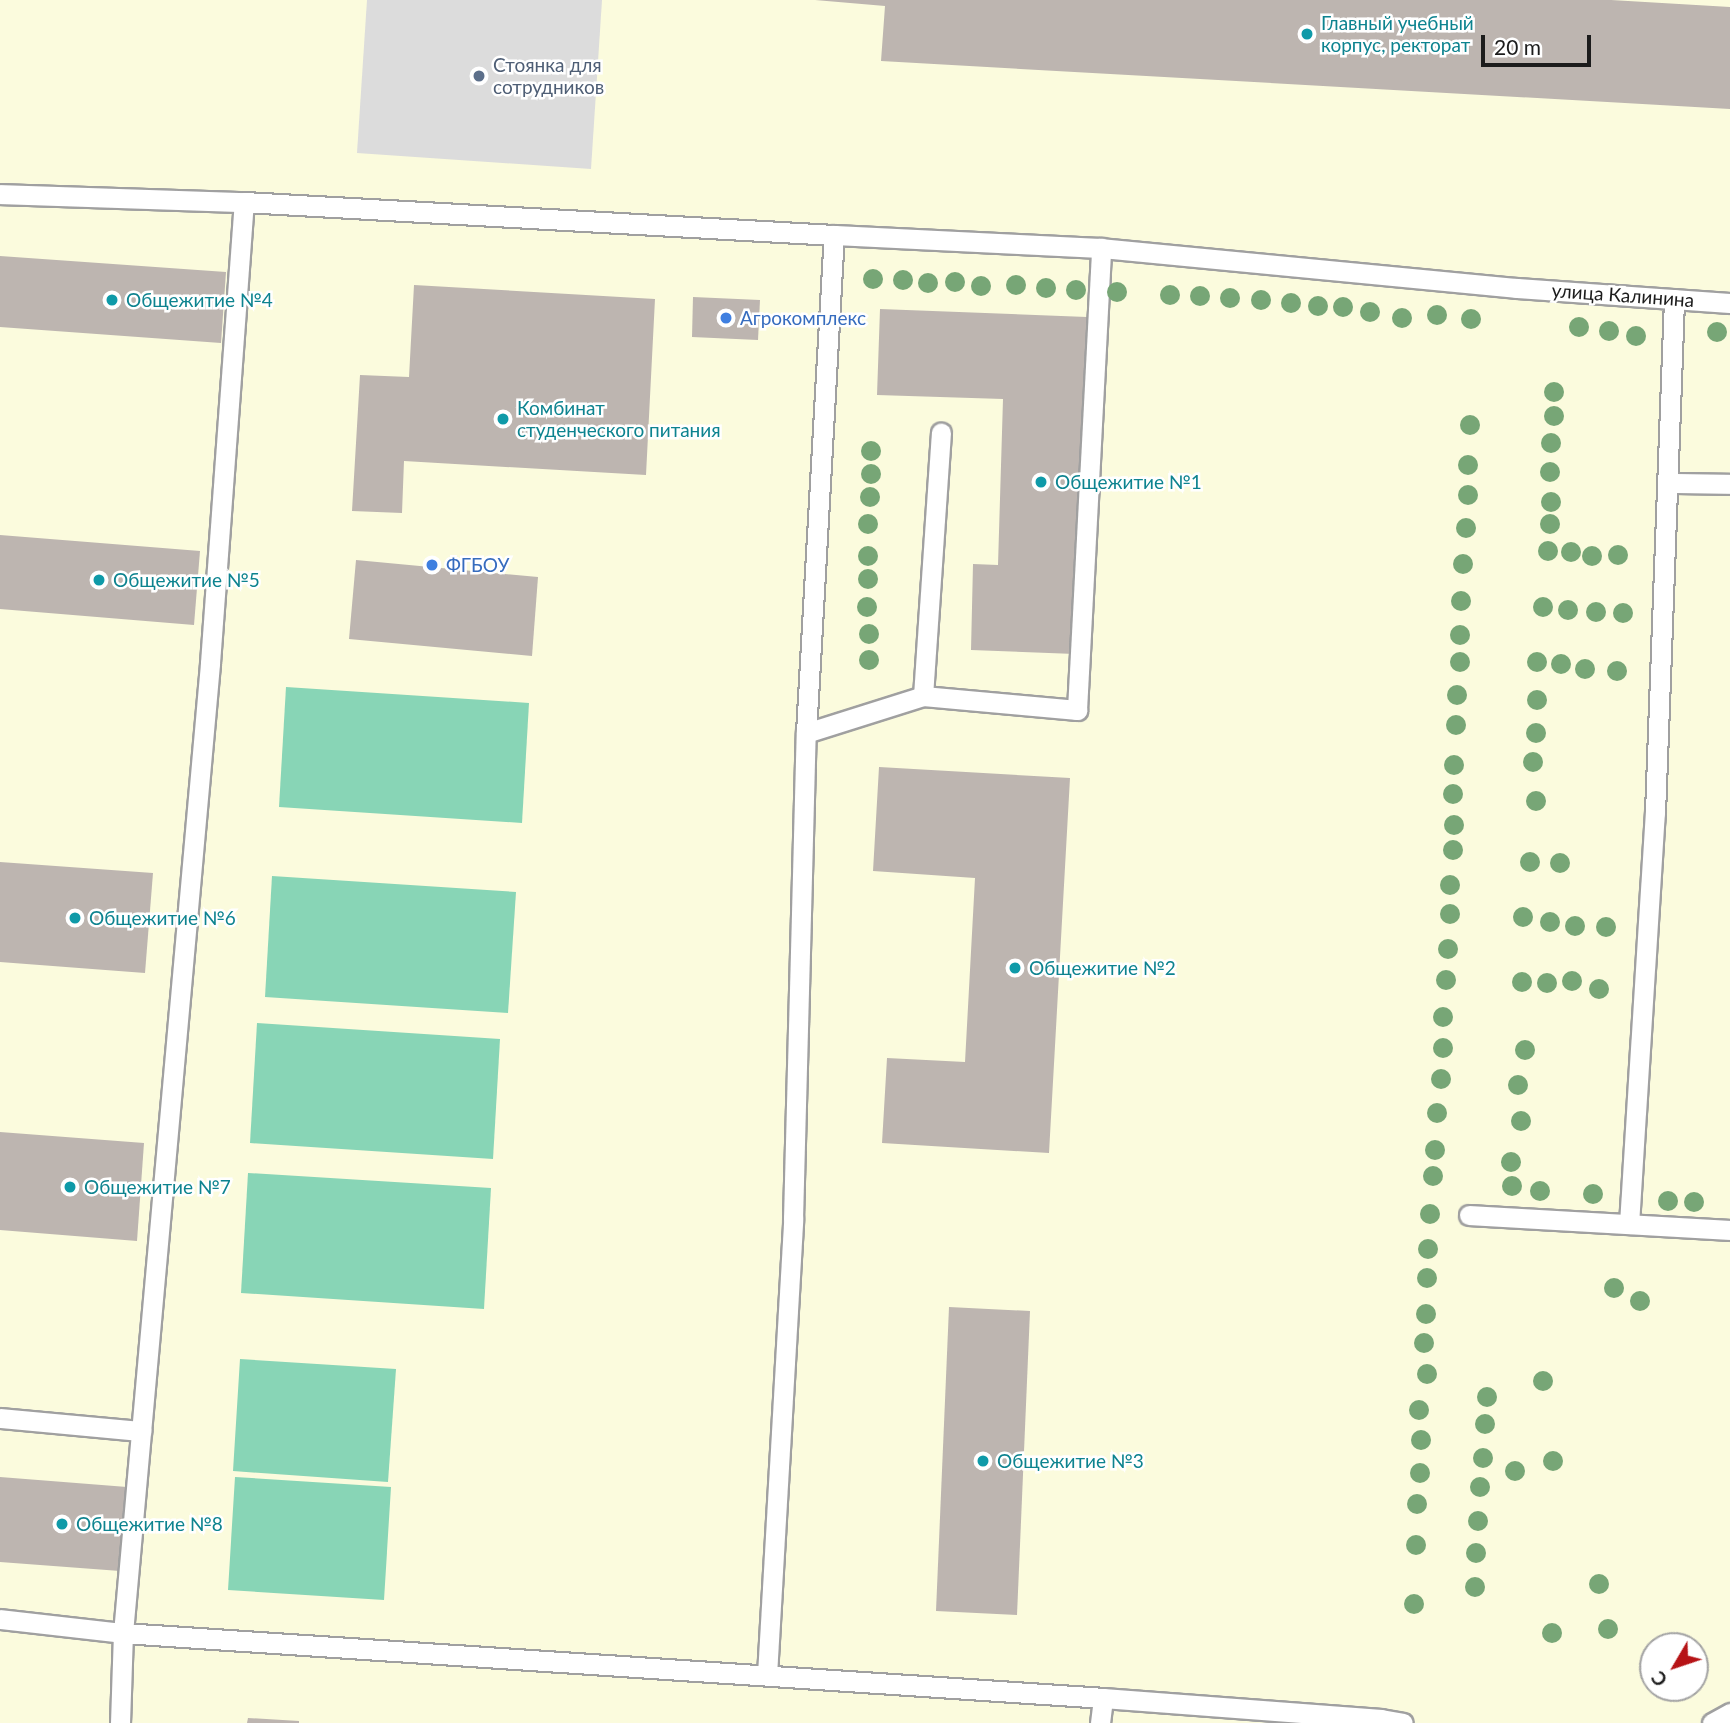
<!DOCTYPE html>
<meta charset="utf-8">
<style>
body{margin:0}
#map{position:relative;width:1730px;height:1723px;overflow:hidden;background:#ede9e3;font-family:Lato,sans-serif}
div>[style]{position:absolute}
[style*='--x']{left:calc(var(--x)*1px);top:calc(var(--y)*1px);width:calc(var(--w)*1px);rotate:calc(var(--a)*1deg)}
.education>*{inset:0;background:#fbfbdd}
.pitch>*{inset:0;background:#88d5b6}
.parking>*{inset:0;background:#dcdcdc}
.building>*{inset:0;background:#bdb5b0}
.roads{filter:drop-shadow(2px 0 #a0a0a0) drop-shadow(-2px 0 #a0a0a0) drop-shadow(0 2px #a0a0a0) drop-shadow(0 -2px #a0a0a0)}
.lane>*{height:19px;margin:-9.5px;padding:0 9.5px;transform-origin:9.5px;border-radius:9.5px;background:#fff}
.trees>*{width:20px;height:20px;margin:-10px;border-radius:50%;background:#77a676}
.dots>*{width:19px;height:19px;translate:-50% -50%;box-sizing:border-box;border:4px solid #fff;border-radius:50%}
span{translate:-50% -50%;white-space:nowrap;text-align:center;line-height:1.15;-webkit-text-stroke:5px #fff;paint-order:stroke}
.culture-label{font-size:19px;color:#0d838f}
.left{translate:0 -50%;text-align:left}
.service-label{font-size:19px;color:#4e5e75}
.street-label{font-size:19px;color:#1c1c1c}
.shop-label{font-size:19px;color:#366cbe}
.north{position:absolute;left:1639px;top:1632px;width:70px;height:70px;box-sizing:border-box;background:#fff;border:2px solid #a4a4a4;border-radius:50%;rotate:231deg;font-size:19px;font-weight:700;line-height:28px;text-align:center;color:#1c1c1c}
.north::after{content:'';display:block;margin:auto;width:24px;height:32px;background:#b61316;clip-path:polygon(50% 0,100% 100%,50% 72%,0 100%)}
.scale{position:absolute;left:1481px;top:35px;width:110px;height:32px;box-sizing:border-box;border:4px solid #1c1c1c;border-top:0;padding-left:9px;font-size:21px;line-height:24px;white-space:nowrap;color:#1c1c1c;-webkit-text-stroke:5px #fff;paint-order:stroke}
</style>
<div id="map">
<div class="education">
<i style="clip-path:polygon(evenodd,0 0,1730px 0,1730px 1723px,0 1723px,0 0,1653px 1646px,1695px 1646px,1695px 1688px,1653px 1688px,1653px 1646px)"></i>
</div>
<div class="pitch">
<i style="clip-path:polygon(286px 687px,529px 703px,522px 823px,279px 807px)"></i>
<i style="clip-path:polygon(272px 876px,516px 892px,508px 1013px,265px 997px)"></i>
<i style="clip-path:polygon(257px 1023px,500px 1039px,493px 1159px,250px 1143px)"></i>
<i style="clip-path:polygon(248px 1173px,491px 1188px,484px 1309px,241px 1293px)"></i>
<i style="clip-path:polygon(240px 1359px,396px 1369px,388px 1482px,233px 1471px)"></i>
<i style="clip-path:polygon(235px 1477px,391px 1487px,384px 1600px,228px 1590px)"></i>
</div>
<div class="parking">
<i style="clip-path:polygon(367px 0,602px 0,591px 169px,357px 153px)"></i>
</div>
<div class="building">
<i style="clip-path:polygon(815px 0,1611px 0,1730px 7px,1730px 109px,881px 61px,885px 6px)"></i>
<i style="clip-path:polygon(0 256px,226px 272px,221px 343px,0 327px)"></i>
<i style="clip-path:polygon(414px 285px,655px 299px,646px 475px,404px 461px,402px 513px,352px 511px,360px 375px,409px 377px)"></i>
<i style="clip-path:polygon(693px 297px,760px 300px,758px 340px,692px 337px)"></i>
<i style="clip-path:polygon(880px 309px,1087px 317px,1075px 654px,971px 650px,973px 564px,998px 565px,1003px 399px,877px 395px)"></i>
<i style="clip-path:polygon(0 535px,200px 551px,194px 625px,0 609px)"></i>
<i style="clip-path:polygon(356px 560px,538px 577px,532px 656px,349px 639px)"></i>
<i style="clip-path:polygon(879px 767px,1070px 778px,1049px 1153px,882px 1143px,887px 1058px,965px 1062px,975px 878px,873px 871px)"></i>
<i style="clip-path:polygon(0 862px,153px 873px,145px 973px,0 962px)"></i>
<i style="clip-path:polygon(0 1132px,144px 1143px,137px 1241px,0 1230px)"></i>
<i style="clip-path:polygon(949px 1307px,1030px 1311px,1017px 1615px,936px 1611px)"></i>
<i style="clip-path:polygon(0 1477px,127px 1487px,120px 1571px,0 1562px)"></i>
<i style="clip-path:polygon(248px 1718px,299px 1721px,299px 1723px,247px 1723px)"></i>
</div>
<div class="roads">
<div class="lane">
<i style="--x:0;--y:194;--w:244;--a:1.9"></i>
<i style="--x:244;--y:202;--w:591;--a:3.2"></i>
<i style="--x:1669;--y:483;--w:61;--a:0.9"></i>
<i style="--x:923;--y:696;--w:264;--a:-86.1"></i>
<i style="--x:806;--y:733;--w:123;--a:-17.5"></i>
<i style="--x:923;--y:696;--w:155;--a:5.2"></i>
<i style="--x:1077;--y:710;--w:463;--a:-87"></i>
<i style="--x:1469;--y:1215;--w:261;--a:3.3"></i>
<i style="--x:1629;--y:1224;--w:412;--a:-86.4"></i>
<i style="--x:1655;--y:813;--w:514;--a:-87.88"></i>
<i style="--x:0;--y:1418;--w:142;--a:5.3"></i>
<i style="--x:0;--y:1619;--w:124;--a:6.5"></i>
<i style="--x:123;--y:1633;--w:982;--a:3.79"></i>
<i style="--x:1103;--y:1698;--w:279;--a:4.3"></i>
<i style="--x:1381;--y:1719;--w:22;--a:10"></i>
<i style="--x:767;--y:1675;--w:457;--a:-86.7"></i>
<i style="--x:793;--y:1219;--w:486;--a:-88.5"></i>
<i style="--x:806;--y:733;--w:499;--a:-86.8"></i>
<i style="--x:834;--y:235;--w:267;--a:2.8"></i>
<i style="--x:1101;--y:248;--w:417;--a:5.5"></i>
<i style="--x:1516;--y:288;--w:215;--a:4"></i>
<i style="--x:120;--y:1723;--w:90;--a:-88.1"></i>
<i style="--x:123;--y:1633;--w:974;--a:-84.87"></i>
<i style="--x:210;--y:663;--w:462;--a:-85.8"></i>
<i style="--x:1100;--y:1723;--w:25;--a:-83"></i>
<i style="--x:1712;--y:1723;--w:21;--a:-29"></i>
</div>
</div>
<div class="trees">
<i style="left:873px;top:279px"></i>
<i style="left:903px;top:280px"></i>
<i style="left:955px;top:282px"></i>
<i style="left:928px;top:283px"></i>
<i style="left:1016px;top:285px"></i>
<i style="left:981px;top:286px"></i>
<i style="left:1046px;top:288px"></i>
<i style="left:1076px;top:290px"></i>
<i style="left:1117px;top:292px"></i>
<i style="left:1170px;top:295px"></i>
<i style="left:1200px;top:296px"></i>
<i style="left:1230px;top:298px"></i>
<i style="left:1261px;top:300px"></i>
<i style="left:1291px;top:303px"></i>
<i style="left:1318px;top:306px"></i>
<i style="left:1343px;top:307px"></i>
<i style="left:1370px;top:312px"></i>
<i style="left:1437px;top:315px"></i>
<i style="left:1402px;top:318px"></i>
<i style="left:1471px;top:319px"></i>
<i style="left:1579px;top:327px"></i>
<i style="left:1609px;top:331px"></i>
<i style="left:1717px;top:332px"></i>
<i style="left:1636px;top:336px"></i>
<i style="left:1554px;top:392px"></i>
<i style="left:1554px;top:416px"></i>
<i style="left:1470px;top:425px"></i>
<i style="left:1551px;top:443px"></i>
<i style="left:871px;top:451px"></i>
<i style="left:1468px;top:465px"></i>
<i style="left:1550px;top:472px"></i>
<i style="left:871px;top:474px"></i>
<i style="left:1468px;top:495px"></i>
<i style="left:870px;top:497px"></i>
<i style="left:1551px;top:502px"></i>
<i style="left:868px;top:524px"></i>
<i style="left:1550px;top:524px"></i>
<i style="left:1466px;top:528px"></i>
<i style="left:1548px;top:551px"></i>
<i style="left:1571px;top:552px"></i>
<i style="left:1618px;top:555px"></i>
<i style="left:868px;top:556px"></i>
<i style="left:1592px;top:556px"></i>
<i style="left:1463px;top:564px"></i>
<i style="left:868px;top:579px"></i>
<i style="left:1461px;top:601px"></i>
<i style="left:867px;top:607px"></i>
<i style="left:1543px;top:607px"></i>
<i style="left:1568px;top:610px"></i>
<i style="left:1596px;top:612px"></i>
<i style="left:1623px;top:613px"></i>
<i style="left:869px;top:634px"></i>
<i style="left:1460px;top:635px"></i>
<i style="left:869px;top:660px"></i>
<i style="left:1460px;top:662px"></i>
<i style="left:1537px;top:662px"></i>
<i style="left:1561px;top:664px"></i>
<i style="left:1585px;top:669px"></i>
<i style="left:1617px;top:671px"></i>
<i style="left:1457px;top:695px"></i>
<i style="left:1537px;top:700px"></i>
<i style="left:1456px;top:725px"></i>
<i style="left:1536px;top:733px"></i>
<i style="left:1533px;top:762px"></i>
<i style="left:1454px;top:765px"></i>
<i style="left:1453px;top:794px"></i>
<i style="left:1536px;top:801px"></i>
<i style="left:1454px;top:825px"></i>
<i style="left:1453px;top:850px"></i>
<i style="left:1530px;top:862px"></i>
<i style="left:1560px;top:863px"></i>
<i style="left:1450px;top:885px"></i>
<i style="left:1450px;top:914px"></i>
<i style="left:1523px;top:917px"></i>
<i style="left:1550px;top:922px"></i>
<i style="left:1575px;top:926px"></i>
<i style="left:1606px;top:927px"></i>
<i style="left:1448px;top:949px"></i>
<i style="left:1446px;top:980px"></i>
<i style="left:1572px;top:981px"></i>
<i style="left:1522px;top:982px"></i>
<i style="left:1547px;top:983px"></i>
<i style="left:1599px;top:989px"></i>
<i style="left:1443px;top:1017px"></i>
<i style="left:1443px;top:1048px"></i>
<i style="left:1525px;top:1050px"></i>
<i style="left:1441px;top:1079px"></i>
<i style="left:1518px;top:1085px"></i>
<i style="left:1437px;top:1113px"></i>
<i style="left:1521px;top:1121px"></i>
<i style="left:1435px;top:1150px"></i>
<i style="left:1511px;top:1162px"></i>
<i style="left:1433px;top:1176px"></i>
<i style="left:1512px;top:1186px"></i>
<i style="left:1540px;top:1191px"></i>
<i style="left:1593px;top:1194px"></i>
<i style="left:1668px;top:1201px"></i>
<i style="left:1694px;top:1202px"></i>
<i style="left:1430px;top:1214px"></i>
<i style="left:1428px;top:1249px"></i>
<i style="left:1427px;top:1278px"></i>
<i style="left:1614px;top:1288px"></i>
<i style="left:1640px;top:1301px"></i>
<i style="left:1426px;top:1314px"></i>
<i style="left:1424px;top:1343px"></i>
<i style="left:1427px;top:1374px"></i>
<i style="left:1543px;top:1381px"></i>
<i style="left:1487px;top:1397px"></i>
<i style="left:1419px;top:1410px"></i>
<i style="left:1485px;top:1424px"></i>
<i style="left:1421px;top:1440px"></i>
<i style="left:1483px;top:1458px"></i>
<i style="left:1553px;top:1461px"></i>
<i style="left:1515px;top:1471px"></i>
<i style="left:1420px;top:1473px"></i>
<i style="left:1480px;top:1487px"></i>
<i style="left:1417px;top:1504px"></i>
<i style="left:1478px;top:1521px"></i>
<i style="left:1416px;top:1545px"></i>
<i style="left:1476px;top:1553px"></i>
<i style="left:1599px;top:1584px"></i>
<i style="left:1475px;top:1587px"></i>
<i style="left:1414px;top:1604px"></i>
<i style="left:1608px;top:1629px"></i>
<i style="left:1552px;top:1633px"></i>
</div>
<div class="dots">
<i style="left:1307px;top:34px;background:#0f9aa8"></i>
<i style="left:479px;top:76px;background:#5c6f8a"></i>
<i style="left:112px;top:300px;background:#0f9aa8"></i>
<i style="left:726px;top:318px;background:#3f7fe0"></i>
<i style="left:503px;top:419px;background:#0f9aa8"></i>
<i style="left:1041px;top:482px;background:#0f9aa8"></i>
<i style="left:432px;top:565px;background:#3f7fe0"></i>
<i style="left:99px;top:580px;background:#0f9aa8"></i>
<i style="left:75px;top:918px;background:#0f9aa8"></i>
<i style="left:1015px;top:968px;background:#0f9aa8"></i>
<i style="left:70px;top:1187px;background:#0f9aa8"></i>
<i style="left:983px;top:1461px;background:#0f9aa8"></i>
<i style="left:62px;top:1524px;background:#0f9aa8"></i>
</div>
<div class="culture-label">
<span class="left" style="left:1321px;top:34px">Главный учебный<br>корпус, ректорат</span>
<span class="left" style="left:126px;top:300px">Общежитие №4</span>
<span class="left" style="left:517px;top:419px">Комбинат<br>студенческого питания</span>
<span class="left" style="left:1055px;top:482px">Общежитие №1</span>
<span class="left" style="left:113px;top:580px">Общежитие №5</span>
<span class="left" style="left:89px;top:918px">Общежитие №6</span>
<span class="left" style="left:1029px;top:968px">Общежитие №2</span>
<span class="left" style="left:84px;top:1187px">Общежитие №7</span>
<span class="left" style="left:997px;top:1461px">Общежитие №3</span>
<span class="left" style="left:76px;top:1524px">Общежитие №8</span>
</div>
<div class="service-label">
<span class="left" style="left:493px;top:76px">Стоянка для<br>сотрудников</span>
</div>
<div class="street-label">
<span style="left:1623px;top:295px;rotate:4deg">улица Калинина</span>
</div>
<div class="shop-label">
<span class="left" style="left:740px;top:318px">Агрокомплекс</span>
<span class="left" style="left:446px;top:565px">ФГБОУ</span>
</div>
<div class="north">С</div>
<div class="scale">20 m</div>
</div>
